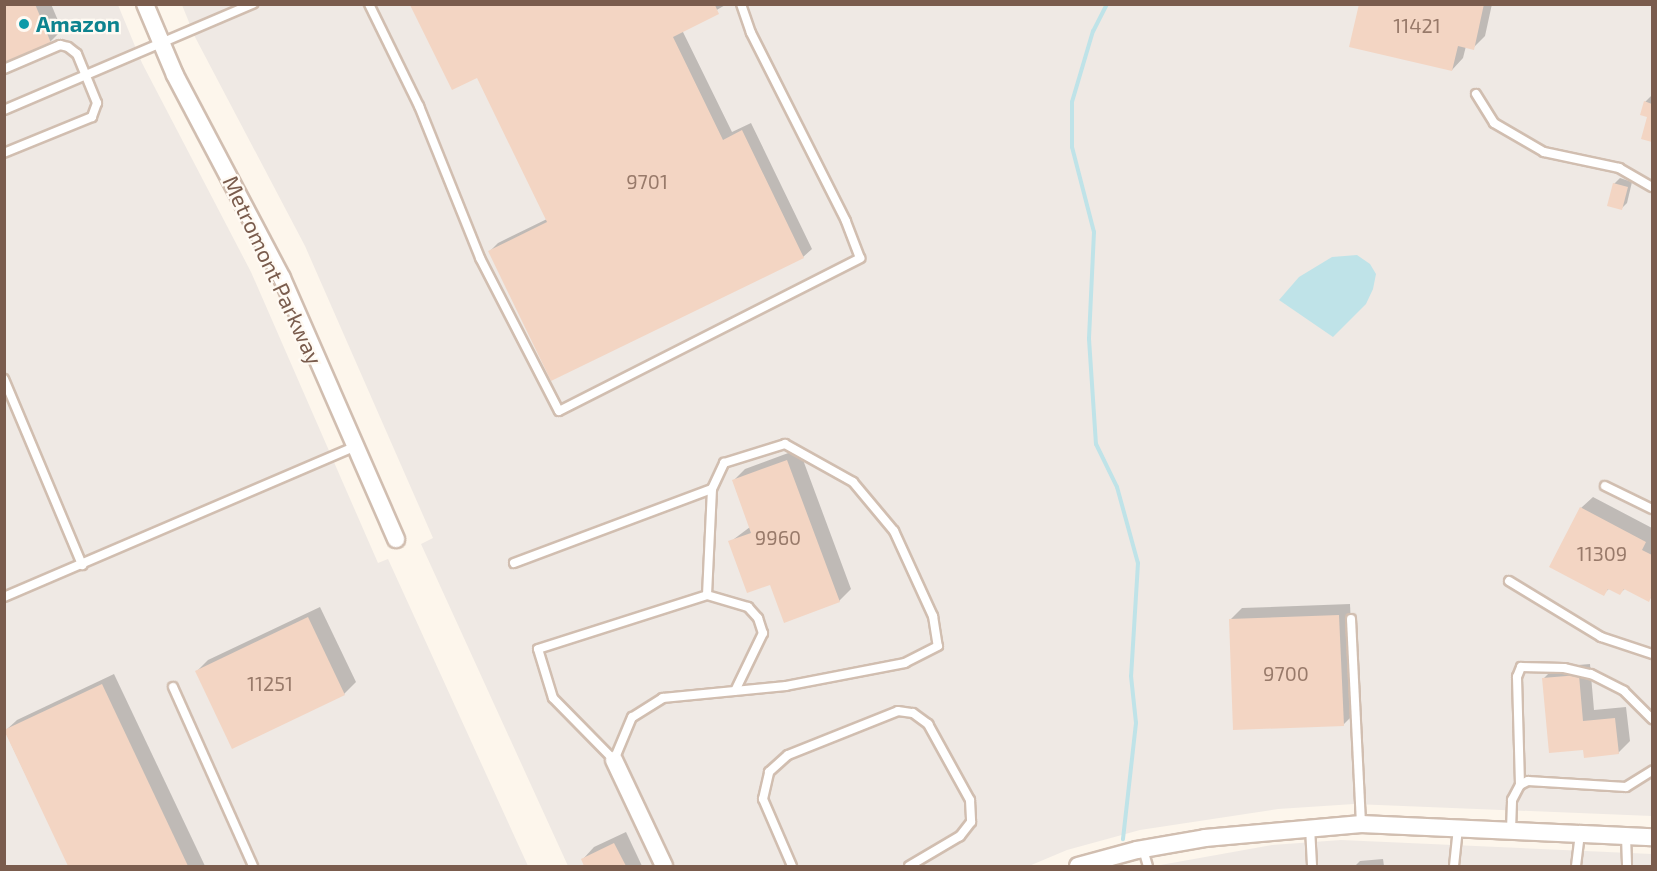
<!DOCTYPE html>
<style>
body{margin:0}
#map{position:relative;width:1657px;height:871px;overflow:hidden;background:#fdf6ec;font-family:"Exo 2",sans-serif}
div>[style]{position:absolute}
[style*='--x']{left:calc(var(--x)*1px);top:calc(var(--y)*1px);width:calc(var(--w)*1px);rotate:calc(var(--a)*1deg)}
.industrial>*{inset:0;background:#efe9e4}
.water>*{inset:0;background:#bfe3e8}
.shadow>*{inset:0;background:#0003}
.stream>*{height:4px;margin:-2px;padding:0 2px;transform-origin:2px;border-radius:2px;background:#bfe3e8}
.building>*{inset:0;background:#f3d5c3}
.roads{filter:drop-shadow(2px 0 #d1beb0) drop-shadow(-2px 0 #d1beb0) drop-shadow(0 2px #d1beb0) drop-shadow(0 -2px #d1beb0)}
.service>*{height:8px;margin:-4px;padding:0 4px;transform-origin:4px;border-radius:4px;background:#fff}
.minor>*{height:16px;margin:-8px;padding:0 8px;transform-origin:8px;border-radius:8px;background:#fff}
.dots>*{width:16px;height:16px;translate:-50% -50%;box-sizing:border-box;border:3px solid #fffaf3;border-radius:50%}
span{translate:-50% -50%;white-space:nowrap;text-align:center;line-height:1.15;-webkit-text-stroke:4.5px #fffaf3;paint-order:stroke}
.number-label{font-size:20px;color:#987a6a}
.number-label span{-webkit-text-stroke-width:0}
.culture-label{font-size:22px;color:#0d838f;font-weight:700}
.left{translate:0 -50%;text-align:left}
.street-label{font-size:22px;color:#7a5c4d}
.frame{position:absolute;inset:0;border:6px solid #7a5c4d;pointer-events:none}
</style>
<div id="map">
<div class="industrial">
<i style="clip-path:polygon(5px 5px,118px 5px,142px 63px,251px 272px,378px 563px,388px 559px,528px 866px,5px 866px)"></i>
<i style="clip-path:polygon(182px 5px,1652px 5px,1652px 816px,1354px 804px,1278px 809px,1140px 830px,1067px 850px,1029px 866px,568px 866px,421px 544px,433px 538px,305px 246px,195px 37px)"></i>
<i style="clip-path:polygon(1341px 840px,1652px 854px,1652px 866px,1155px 866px,1272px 845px)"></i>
</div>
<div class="water">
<i style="clip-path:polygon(1357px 255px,1370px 264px,1376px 274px,1373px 289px,1366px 304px,1333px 337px,1279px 300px,1299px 277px,1332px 257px)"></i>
</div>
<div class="shadow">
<i style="clip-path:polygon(4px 4px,51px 4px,62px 30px,50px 42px)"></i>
<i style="clip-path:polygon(412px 4px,727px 4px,682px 30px,732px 132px,751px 123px,812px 249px,803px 257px,490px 251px,498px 243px,547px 219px,477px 76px,453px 88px)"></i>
<i style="clip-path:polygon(1361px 4px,1492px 4px,1485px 36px,1473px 48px,1466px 46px,1463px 58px,1452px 70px)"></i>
<i style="clip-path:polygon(1652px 95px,1652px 140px,1643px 138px,1648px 116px,1645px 102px)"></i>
<i style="clip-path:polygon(1620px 178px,1632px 182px,1627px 203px,1621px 209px,1614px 184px)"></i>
<i style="clip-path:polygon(799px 449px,851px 589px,839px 601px,771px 583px,730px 542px,750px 527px,733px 481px,745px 469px)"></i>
<i style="clip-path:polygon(1593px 497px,1652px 528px,1652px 596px,1649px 600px,1626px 588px,1620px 593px,1610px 588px,1603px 594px,1581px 508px)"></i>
<i style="clip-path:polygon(1350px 604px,1355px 713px,1343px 725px,1230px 620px,1242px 608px)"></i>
<i style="clip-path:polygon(320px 607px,356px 682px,344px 694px,197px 671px,208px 660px)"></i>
<i style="clip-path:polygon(1590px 664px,1594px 710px,1626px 707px,1630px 741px,1618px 753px,1584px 748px,1543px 679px,1555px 667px)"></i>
<i style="clip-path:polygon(114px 674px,205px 866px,69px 866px,5px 731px,17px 720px)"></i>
<i style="clip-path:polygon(626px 832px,642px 866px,586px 866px,583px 859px,594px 847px)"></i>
<i style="clip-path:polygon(1383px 859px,1384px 866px,1355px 866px,1360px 861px)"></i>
</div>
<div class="stream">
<i style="--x:1107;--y:4;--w:30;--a:117"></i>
<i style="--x:1093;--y:31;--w:74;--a:106.5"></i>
<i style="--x:1072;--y:102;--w:45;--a:90"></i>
<i style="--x:1072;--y:147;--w:88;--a:75.5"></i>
<i style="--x:1094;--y:232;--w:107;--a:92.7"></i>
<i style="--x:1089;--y:339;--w:105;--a:86.2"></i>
<i style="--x:1096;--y:444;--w:48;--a:64"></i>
<i style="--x:1117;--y:487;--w:79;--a:74.6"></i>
<i style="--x:1138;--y:563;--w:113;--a:93.5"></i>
<i style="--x:1131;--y:676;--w:47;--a:83.9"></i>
<i style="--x:1136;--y:723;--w:117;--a:96.4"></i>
</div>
<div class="building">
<i style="clip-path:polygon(4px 4px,35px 4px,51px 43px,4px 62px)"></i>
<i style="clip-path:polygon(1359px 4px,1484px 4px,1474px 50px,1458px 46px,1452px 71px,1349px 47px)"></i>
<i style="clip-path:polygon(410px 5px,715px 5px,719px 14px,673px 37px,723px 140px,742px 130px,804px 258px,551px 381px,488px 251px,547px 222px,477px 78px,452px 90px)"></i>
<i style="clip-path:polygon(1644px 101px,1652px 104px,1652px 142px,1641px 139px,1647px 117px,1640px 115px)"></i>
<i style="clip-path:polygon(1613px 183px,1628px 187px,1622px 210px,1607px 206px)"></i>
<i style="clip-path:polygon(787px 460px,840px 602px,784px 623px,770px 585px,747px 593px,728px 541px,751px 533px,732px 480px)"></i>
<i style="clip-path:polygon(1580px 507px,1646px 542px,1642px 550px,1652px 555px,1652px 595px,1649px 602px,1624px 589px,1620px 595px,1608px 589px,1604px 596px,1549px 567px)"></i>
<i style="clip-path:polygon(1339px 615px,1344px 726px,1233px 730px,1229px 619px)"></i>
<i style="clip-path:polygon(308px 617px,345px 695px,232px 749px,195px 671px)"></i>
<i style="clip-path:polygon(1579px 675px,1583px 721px,1615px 718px,1619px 754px,1584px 758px,1583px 750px,1549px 753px,1542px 678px)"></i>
<i style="clip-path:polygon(102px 684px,188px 866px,68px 866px,4px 730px)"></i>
<i style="clip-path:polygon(614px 843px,626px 866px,584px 866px,581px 859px)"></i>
</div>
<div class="roads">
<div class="service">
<i style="--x:369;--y:4;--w:114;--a:63.9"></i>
<i style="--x:419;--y:106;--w:164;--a:68.1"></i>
<i style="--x:480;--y:258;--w:172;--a:62.7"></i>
<i style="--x:559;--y:411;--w:338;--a:-26.9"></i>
<i style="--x:860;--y:258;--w:40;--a:-111"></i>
<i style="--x:846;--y:221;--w:211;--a:-116.8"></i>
<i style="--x:751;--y:33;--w:31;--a:-109"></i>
<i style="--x:4;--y:69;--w:61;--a:-23.2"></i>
<i style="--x:60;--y:45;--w:8;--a:14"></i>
<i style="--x:68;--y:47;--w:11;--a:38"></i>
<i style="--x:77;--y:54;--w:53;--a:67.8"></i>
<i style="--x:97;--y:103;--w:15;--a:110"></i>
<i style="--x:92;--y:117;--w:95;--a:157.8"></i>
<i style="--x:1476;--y:94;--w:34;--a:58"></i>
<i style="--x:1494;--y:123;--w:58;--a:30.1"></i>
<i style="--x:1544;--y:152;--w:77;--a:12"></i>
<i style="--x:1619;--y:168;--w:38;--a:30"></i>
<i style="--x:4;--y:110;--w:271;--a:-23.1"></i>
<i style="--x:4;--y:379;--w:202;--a:67.2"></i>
<i style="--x:1605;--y:486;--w:52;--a:26.1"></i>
<i style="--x:712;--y:489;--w:29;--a:-65"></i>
<i style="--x:724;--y:463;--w:64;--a:-17.3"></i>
<i style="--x:785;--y:444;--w:78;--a:29.2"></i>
<i style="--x:853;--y:482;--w:64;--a:50.1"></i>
<i style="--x:894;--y:531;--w:94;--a:65.4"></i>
<i style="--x:933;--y:616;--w:30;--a:81"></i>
<i style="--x:938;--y:646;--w:37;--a:153"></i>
<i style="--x:905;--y:663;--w:121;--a:169.1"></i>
<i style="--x:786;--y:686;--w:124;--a:174.4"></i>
<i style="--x:663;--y:698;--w:36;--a:148"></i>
<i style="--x:632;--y:717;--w:47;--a:112.7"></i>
<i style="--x:614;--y:760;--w:87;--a:-134.5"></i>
<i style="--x:553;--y:698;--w:51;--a:-107"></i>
<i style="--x:538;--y:649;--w:177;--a:-17.7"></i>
<i style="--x:707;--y:595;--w:43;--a:16.3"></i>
<i style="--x:748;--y:607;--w:15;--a:48"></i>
<i style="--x:758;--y:618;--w:16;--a:72"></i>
<i style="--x:763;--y:633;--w:64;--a:115.8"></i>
<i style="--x:514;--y:563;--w:211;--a:-20.5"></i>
<i style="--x:712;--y:489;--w:106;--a:92.7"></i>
<i style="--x:1509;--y:581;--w:108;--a:31.3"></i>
<i style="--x:1601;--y:637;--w:54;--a:18.4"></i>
<i style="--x:4;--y:597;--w:381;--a:-23.2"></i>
<i style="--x:1351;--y:619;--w:205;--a:87.2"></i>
<i style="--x:173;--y:687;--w:196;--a:65.9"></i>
<i style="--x:1520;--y:785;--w:108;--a:-91.6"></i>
<i style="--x:1517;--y:677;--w:11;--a:-68"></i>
<i style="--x:1521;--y:667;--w:43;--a:1.3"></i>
<i style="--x:1564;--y:668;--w:28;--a:13"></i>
<i style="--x:1591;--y:674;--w:37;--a:27"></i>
<i style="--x:1624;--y:691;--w:40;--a:45"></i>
<i style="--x:1310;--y:827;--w:39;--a:87"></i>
<i style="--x:1511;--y:830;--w:30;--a:-88"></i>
<i style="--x:1512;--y:800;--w:17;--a:-62"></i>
<i style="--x:1520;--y:785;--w:9;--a:-27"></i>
<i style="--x:1528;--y:781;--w:98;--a:3.5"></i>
<i style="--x:1626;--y:787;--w:31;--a:-32"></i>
<i style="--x:1626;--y:836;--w:30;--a:88"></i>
<i style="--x:1143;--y:849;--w:18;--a:74"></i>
<i style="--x:792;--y:866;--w:73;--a:-113.4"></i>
<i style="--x:763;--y:799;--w:28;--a:-77"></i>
<i style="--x:769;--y:772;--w:25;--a:-42"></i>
<i style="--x:788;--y:755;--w:118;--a:-21.8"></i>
<i style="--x:898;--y:711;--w:15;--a:8"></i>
<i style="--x:913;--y:713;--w:19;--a:36"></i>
<i style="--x:928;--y:724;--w:87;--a:61.1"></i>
<i style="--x:970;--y:800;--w:22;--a:87"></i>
<i style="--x:971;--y:822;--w:18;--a:128"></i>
<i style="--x:960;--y:836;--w:59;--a:149.5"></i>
<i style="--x:1454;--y:866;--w:38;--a:-84"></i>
<i style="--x:1576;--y:866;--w:32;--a:-83"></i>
</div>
<div class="minor">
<i style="--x:145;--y:4;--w:77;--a:67.1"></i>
<i style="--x:175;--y:75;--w:229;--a:62.2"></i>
<i style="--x:282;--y:278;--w:285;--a:66.4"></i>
<i style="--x:614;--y:760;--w:117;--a:64.7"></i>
<i style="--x:1078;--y:866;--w:61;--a:-15.2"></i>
<i style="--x:1137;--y:850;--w:69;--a:-10"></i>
<i style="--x:1205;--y:838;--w:157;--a:-5.1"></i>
<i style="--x:1361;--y:824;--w:291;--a:2.6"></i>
</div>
</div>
<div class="dots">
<i style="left:24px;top:24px;background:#0f9aa8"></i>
</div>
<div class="number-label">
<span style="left:1417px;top:25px">11421</span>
<span style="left:647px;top:181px">9701</span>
<span style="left:778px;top:537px">9960</span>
<span style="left:1602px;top:553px">11309</span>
<span style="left:1286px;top:673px">9700</span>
<span style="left:270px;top:683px">11251</span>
</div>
<div class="culture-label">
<span class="left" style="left:36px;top:24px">Amazon</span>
</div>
<div class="street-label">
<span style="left:273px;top:270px;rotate:65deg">Metromont Parkway</span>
</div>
<div class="frame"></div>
</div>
